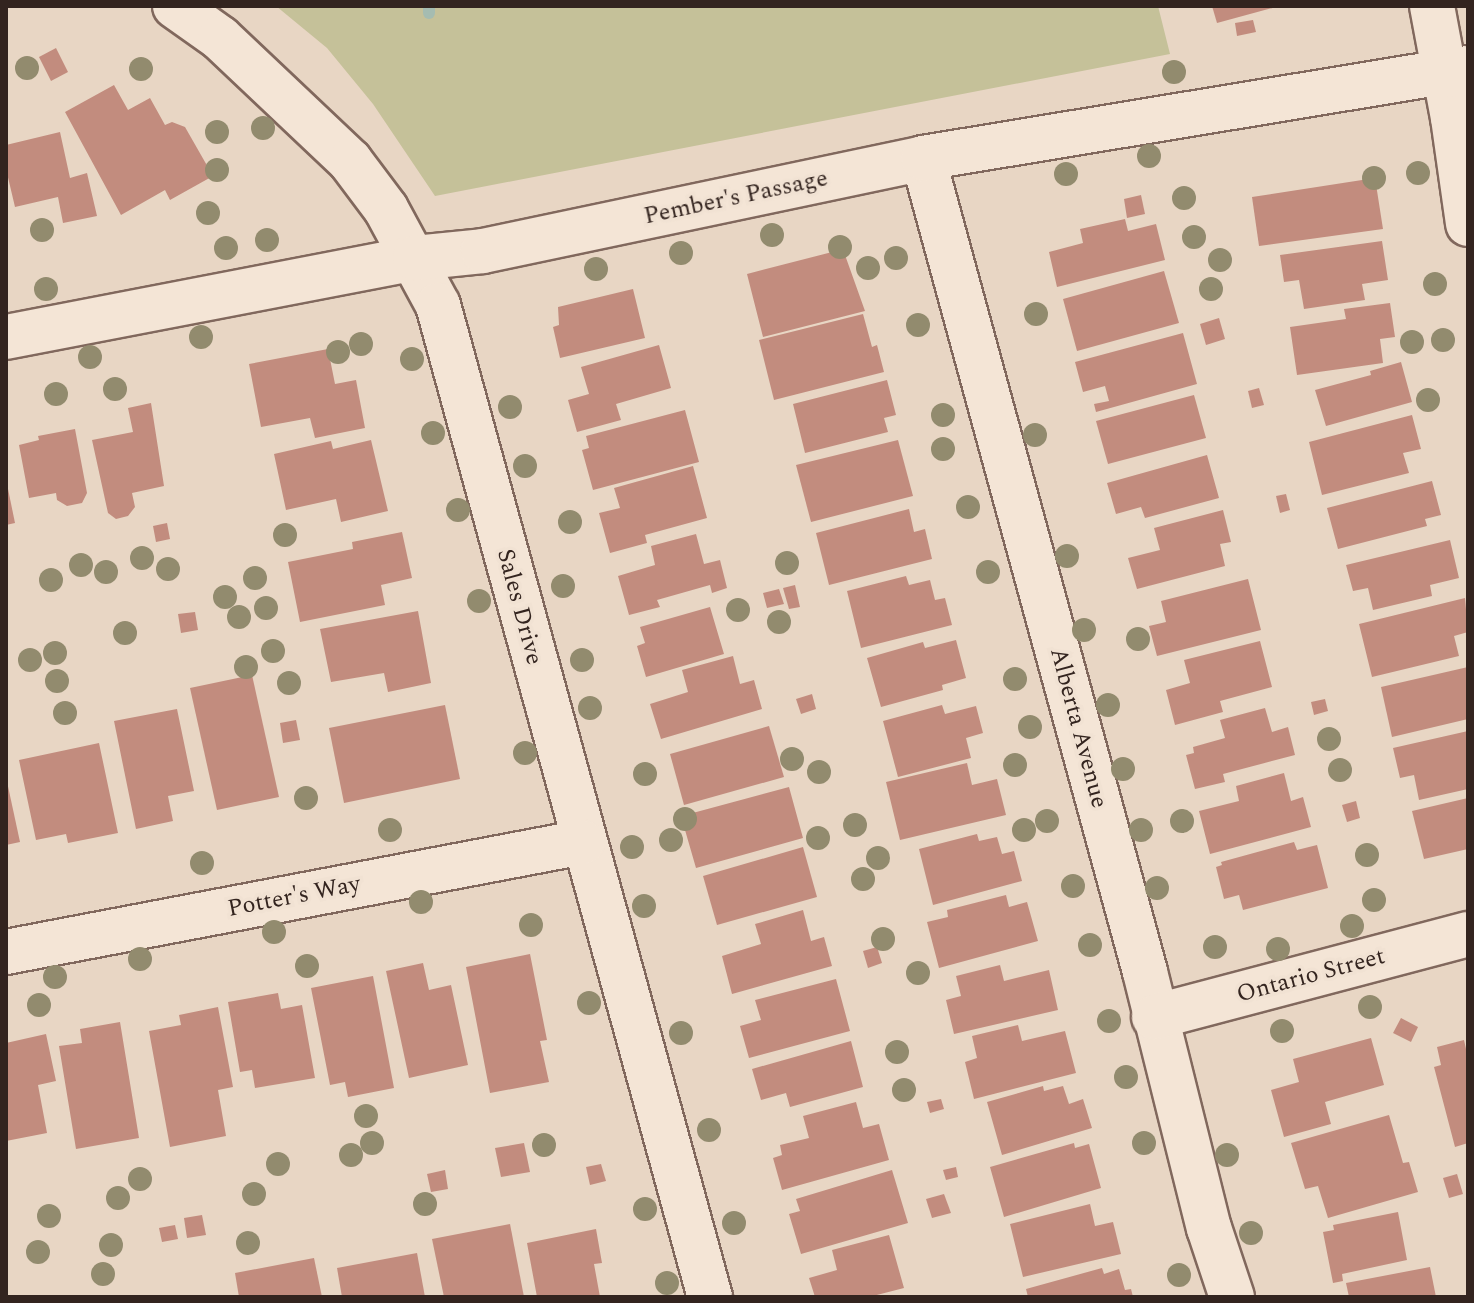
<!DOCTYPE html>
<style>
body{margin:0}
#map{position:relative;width:1474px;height:1303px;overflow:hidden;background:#e8d6c4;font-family:Spectral,serif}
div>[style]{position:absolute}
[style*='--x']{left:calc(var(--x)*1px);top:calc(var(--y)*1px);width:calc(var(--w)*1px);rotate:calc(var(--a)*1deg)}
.green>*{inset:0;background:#c5c199}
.stream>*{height:12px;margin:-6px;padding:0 6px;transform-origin:6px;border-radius:6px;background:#a5bcb1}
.building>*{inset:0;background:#c28c7e}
.roads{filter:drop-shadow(2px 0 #81685d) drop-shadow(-2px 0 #81685d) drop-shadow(0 2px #81685d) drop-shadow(0 -2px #81685d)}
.minor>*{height:44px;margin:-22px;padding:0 22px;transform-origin:22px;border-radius:22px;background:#f4e5d6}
.trees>*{width:24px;height:24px;margin:-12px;border-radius:50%;background:#928b6e}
span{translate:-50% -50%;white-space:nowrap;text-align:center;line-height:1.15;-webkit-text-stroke:7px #f1e2d3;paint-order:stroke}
.street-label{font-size:24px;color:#33241f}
.frame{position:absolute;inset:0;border:8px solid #33241f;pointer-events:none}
</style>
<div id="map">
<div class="green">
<i style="clip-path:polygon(276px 6px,1158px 6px,1170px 54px,435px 196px,373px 104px,327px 48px)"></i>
</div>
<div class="stream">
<i style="--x:429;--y:6;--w:7;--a:90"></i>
</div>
<div class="building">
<i style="clip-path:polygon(1212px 6px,1276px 6px,1276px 7px,1217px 23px)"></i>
<i style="clip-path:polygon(1253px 20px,1256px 32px,1237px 36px,1235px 23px)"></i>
<i style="clip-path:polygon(56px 48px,68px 72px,51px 81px,39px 57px)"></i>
<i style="clip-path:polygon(114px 85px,128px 110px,150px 98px,165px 125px,172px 122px,185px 127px,213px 176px,170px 200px,165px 190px,121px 215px,65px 112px)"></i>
<i style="clip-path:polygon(60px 132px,70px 178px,87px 173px,97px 216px,63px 223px,58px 197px,15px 207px,6px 169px,6px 145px)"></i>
<i style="clip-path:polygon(1375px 178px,1383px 229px,1259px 246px,1252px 197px)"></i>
<i style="clip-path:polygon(1141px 195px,1145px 214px,1127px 218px,1124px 199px)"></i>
<i style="clip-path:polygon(1125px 219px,1128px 231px,1156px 224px,1165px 260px,1057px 287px,1049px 252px,1083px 243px,1080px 229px)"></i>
<i style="clip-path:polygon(1382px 241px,1388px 280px,1362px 284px,1365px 300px,1304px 309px,1299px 280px,1284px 282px,1280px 255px)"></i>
<i style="clip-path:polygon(836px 251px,837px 258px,845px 255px,865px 311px,763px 337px,747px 274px)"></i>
<i style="clip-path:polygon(1164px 271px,1179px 323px,1077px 351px,1063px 299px)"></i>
<i style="clip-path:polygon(633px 289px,645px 338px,560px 358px,553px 327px,559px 325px,558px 307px)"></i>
<i style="clip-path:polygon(1390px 303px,1395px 337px,1380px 339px,1383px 363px,1297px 375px,1290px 327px,1346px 319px,1344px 309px)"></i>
<i style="clip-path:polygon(863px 314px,872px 347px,877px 345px,884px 372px,774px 400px,759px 340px)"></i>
<i style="clip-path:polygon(1219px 318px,1225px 339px,1206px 345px,1200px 324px)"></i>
<i style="clip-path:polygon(1183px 333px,1197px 384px,1096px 412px,1094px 404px,1109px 401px,1105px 386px,1083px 392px,1075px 362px)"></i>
<i style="clip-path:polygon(659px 345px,671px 388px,616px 404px,621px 420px,577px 432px,568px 400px,589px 394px,581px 367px)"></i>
<i style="clip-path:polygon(328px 349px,335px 384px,356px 380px,365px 428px,315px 438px,310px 418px,261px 427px,249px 364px)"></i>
<i style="clip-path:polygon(1401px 362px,1412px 402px,1326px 426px,1315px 390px,1371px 375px,1370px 371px)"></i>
<i style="clip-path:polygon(887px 380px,896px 415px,884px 418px,888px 432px,805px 453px,793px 404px)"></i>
<i style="clip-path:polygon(1259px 388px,1264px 405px,1252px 408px,1248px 391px)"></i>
<i style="clip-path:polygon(1194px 395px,1206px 438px,1108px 464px,1096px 421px)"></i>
<i style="clip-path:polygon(151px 403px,164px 486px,132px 493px,135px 507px,128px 516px,116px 519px,108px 513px,92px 440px,133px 432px,128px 408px)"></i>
<i style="clip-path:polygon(685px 410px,699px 462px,593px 490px,582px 450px,589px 448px,586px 436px)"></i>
<i style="clip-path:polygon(1412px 415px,1421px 449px,1403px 453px,1409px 473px,1322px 495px,1309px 442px)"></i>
<i style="clip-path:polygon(75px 429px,87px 493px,82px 503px,67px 506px,57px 500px,56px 493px,29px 498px,19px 445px,39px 440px,38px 436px)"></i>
<i style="clip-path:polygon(371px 440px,388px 511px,341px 522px,336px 499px,286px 510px,274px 454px,331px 441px,333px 449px)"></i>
<i style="clip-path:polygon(898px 440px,913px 496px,811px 522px,796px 465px)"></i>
<i style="clip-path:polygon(1207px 455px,1219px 498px,1145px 518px,1141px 507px,1116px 514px,1107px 483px)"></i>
<i style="clip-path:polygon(693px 466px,707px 518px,645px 535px,647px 543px,610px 553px,599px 513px,620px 508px,614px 488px)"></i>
<i style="clip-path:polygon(1432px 481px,1441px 515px,1425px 519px,1427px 526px,1338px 549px,1327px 508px)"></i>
<i style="clip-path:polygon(7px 484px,15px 523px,6px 525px,6px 485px)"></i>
<i style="clip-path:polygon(1286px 494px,1290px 510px,1280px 513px,1276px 496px)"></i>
<i style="clip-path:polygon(909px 509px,914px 532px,925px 529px,932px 559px,829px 585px,816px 533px)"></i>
<i style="clip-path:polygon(1223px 510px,1231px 542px,1220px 544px,1225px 566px,1137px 589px,1128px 558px,1160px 550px,1154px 528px)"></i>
<i style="clip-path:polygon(167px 523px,170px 539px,156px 542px,153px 526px)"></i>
<i style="clip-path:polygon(402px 532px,412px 578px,381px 585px,385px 605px,300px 622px,288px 562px,353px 549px,352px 542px)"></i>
<i style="clip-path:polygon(696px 534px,704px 564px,720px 560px,727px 588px,712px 593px,710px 585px,657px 600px,660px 607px,629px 615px,618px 576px,655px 565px,651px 546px)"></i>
<i style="clip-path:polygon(1450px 540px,1459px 578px,1430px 585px,1432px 596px,1373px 610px,1368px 588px,1353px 591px,1346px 565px)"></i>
<i style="clip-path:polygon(906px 576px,909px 585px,930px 580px,935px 600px,945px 598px,952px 625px,861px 648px,847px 591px)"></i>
<i style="clip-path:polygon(1248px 579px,1261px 630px,1157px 656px,1149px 626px,1166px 622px,1161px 601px)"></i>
<i style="clip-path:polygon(795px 585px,800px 607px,789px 609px,783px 588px)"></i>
<i style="clip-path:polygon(779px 589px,784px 604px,767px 608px,763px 593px)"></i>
<i style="clip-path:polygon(1465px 598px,1468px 632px,1454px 636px,1459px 656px,1372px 677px,1359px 624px)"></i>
<i style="clip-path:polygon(710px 607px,724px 654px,646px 677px,637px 646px,645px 643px,640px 627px)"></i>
<i style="clip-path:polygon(418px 611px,431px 683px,388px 692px,384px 673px,331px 682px,320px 629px)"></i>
<i style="clip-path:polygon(195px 612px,198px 630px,181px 633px,178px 614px)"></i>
<i style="clip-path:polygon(956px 640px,966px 678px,942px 685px,943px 690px,881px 707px,867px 658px,923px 642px,925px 648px)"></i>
<i style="clip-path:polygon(1260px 641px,1272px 687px,1220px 701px,1223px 712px,1175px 725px,1166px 690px,1190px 683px,1184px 660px)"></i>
<i style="clip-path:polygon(733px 656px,740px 684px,754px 680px,762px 709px,661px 739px,650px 704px,688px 692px,682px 670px)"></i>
<i style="clip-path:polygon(1468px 667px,1468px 719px,1392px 737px,1381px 687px)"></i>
<i style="clip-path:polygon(252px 675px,279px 797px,217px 810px,190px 688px)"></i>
<i style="clip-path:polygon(812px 694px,816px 709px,801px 714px,796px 699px)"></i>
<i style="clip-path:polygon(1325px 699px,1328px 711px,1314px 715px,1311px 702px)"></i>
<i style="clip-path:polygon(445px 705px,460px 779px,344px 803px,329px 728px)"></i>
<i style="clip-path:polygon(942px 705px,945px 714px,976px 706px,983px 733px,966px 738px,971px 758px,898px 777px,883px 721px)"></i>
<i style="clip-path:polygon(1265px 708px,1272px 732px,1288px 727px,1295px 755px,1223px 774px,1225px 782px,1195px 789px,1186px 755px,1194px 753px,1193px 747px,1225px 738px,1220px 720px)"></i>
<i style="clip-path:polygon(177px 709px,194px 791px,168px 796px,173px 821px,136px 829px,114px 721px)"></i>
<i style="clip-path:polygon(296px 720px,300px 740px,283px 743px,280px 723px)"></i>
<i style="clip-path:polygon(769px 726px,784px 777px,684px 805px,670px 754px)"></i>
<i style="clip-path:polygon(1468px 731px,1468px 789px,1419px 800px,1414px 775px,1400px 778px,1393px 748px)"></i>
<i style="clip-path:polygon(99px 743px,118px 833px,68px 843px,66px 834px,36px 840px,19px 760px)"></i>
<i style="clip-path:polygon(967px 763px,972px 785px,997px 779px,1006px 815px,900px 840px,886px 782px)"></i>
<i style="clip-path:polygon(1284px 773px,1291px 801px,1303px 797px,1311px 827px,1210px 854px,1199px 811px,1239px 801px,1236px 786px)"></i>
<i style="clip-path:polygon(6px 777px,20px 842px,6px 845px)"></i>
<i style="clip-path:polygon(789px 787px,803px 838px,696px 868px,685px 830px,692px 828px,689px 814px)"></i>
<i style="clip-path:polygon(1468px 798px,1468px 849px,1424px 859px,1412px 811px)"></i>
<i style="clip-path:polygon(1356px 801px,1360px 818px,1347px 822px,1342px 805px)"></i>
<i style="clip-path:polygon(977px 834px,979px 841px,997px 837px,1002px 854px,1014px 851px,1022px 881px,933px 905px,919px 849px)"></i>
<i style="clip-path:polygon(1294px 842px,1297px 850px,1317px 845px,1328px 888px,1243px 910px,1239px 895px,1224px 899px,1216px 867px,1222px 865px,1221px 862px)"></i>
<i style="clip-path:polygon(803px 847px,817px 897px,717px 925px,703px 876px)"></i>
<i style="clip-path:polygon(1006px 895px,1009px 907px,1027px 902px,1038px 941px,939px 968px,927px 922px,948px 917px,947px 910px)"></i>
<i style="clip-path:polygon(803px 910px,811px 941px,824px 937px,832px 966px,732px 994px,722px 956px,761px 944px,755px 924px)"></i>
<i style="clip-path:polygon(877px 947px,882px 963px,868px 968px,863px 951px)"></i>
<i style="clip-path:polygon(530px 954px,547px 1040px,540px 1041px,549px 1082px,490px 1093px,466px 967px)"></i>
<i style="clip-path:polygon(423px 963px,429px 990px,451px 985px,468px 1065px,409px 1078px,386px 971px)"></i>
<i style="clip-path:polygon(1000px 965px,1004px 981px,1049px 970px,1058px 1010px,954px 1034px,946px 1000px,961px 996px,956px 976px)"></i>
<i style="clip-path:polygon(373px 976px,394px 1088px,348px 1097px,345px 1082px,330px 1085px,311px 988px)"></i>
<i style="clip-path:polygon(836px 979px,850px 1031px,749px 1058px,740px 1026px,761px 1020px,755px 1000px)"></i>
<i style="clip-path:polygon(278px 993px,281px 1009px,302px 1005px,315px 1078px,255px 1088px,252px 1070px,240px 1072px,228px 1002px)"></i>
<i style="clip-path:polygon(218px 1007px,233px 1087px,218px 1090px,226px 1136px,170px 1147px,149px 1031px,181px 1025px,179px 1015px)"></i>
<i style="clip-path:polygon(1401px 1018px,1418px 1027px,1411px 1042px,1393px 1033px)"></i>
<i style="clip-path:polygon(120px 1022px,139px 1138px,76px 1149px,59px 1046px,82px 1043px,80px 1029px)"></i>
<i style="clip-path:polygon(1018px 1025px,1022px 1041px,1065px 1031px,1076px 1073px,974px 1099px,965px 1062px,977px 1058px,972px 1036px)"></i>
<i style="clip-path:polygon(46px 1034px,56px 1081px,38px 1085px,47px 1133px,6px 1141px,6px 1043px)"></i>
<i style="clip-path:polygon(1371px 1038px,1384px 1085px,1325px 1102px,1331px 1124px,1284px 1137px,1271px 1090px,1299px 1082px,1293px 1059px)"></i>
<i style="clip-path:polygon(1464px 1040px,1468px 1058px,1468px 1143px,1455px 1147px,1434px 1067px,1441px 1065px,1437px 1047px)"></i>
<i style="clip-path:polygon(851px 1041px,863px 1087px,790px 1107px,786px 1093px,761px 1100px,752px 1069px)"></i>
<i style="clip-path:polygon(1043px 1086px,1044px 1091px,1063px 1086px,1069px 1104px,1083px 1099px,1092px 1128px,1002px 1155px,987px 1102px)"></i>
<i style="clip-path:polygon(941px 1099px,944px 1109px,930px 1113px,927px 1102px)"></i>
<i style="clip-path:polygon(856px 1102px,863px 1128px,879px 1124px,889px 1160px,782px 1190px,773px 1158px,782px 1155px,780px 1145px,809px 1138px,803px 1116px)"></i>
<i style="clip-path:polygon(1389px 1115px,1403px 1163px,1409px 1162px,1418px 1192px,1328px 1218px,1318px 1186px,1305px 1189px,1291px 1143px)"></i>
<i style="clip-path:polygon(524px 1143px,530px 1172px,501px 1177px,495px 1148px)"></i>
<i style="clip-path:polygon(1074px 1143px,1075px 1148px,1089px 1144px,1101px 1188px,1004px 1217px,990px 1167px)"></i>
<i style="clip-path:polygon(601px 1164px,606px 1181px,590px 1185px,586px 1167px)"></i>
<i style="clip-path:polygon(956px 1167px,958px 1177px,946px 1180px,943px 1170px)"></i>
<i style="clip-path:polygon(445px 1170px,448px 1189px,431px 1192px,427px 1174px)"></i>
<i style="clip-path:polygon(892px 1170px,908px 1223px,801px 1254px,789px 1214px,800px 1211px,796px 1199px)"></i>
<i style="clip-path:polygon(1457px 1174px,1463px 1194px,1449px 1198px,1443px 1178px)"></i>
<i style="clip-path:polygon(944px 1194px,951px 1213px,932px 1218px,926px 1199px)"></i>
<i style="clip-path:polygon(1090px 1204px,1095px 1226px,1113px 1222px,1121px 1254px,1023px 1277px,1010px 1224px)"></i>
<i style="clip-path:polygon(1398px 1212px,1407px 1260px,1342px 1274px,1343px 1281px,1333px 1283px,1323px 1232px,1334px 1230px,1333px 1225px)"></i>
<i style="clip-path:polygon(202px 1215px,206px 1235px,187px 1238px,184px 1218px)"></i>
<i style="clip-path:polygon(510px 1224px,524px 1297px,444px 1297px,432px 1239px)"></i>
<i style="clip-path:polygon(175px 1225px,178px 1239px,162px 1242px,159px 1228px)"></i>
<i style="clip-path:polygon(596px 1229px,602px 1263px,594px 1264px,600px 1297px,537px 1297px,527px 1243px)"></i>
<i style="clip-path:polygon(889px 1235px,904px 1288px,869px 1297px,815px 1297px,809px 1278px,837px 1270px,832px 1250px)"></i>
<i style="clip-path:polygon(417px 1253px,425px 1297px,342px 1297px,337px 1268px)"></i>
<i style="clip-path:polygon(314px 1258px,322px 1297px,239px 1297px,235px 1273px)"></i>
<i style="clip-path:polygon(1430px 1267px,1436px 1297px,1349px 1297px,1346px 1283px)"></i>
<i style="clip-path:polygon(1102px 1268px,1104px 1274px,1119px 1269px,1125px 1290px,1131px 1289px,1133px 1297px,1028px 1297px,1026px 1289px)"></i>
</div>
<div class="roads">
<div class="minor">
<i style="--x:175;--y:6;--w:55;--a:35.4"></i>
<i style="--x:220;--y:38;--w:179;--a:43.4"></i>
<i style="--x:350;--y:161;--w:60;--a:53.1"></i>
<i style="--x:386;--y:209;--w:109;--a:61.6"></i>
<i style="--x:438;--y:305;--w:1029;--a:74.67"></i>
<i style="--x:1432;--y:6;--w:114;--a:79.4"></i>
<i style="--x:1453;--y:118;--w:107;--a:81.9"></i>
<i style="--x:923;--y:158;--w:844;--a:74.74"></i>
<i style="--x:1145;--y:972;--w:264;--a:76"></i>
<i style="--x:1209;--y:1228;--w:73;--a:71.6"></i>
<i style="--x:6;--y:337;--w:417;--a:-10.9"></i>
<i style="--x:415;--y:258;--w:68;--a:-5.9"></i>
<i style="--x:483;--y:251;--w:450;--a:-11.9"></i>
<i style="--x:923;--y:158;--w:552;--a:-9.38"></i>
<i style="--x:6;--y:952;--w:587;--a:-10.79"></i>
<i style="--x:1154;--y:1017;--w:325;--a:-14.8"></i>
</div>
</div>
<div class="trees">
<i style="left:27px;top:68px"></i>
<i style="left:141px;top:69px"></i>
<i style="left:1174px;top:72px"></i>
<i style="left:263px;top:128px"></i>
<i style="left:217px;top:132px"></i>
<i style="left:1149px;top:156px"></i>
<i style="left:217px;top:170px"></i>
<i style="left:1418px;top:173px"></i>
<i style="left:1066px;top:174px"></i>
<i style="left:1374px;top:178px"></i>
<i style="left:1184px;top:198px"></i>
<i style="left:208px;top:213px"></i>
<i style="left:42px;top:230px"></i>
<i style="left:772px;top:235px"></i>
<i style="left:1194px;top:237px"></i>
<i style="left:267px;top:240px"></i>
<i style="left:840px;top:247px"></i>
<i style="left:226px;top:248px"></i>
<i style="left:681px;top:253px"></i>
<i style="left:896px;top:258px"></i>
<i style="left:1220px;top:260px"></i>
<i style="left:868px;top:268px"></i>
<i style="left:596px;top:269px"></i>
<i style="left:1435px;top:284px"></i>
<i style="left:46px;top:289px"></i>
<i style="left:1211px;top:289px"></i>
<i style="left:1036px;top:314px"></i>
<i style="left:918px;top:325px"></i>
<i style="left:201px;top:337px"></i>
<i style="left:1443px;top:340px"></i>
<i style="left:1412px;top:342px"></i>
<i style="left:361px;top:344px"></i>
<i style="left:338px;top:352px"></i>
<i style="left:90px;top:357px"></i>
<i style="left:412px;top:359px"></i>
<i style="left:115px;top:389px"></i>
<i style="left:56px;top:394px"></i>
<i style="left:1428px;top:400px"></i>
<i style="left:510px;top:407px"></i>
<i style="left:943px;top:415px"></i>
<i style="left:433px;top:433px"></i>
<i style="left:1035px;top:435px"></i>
<i style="left:943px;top:449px"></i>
<i style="left:525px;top:466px"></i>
<i style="left:968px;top:507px"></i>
<i style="left:458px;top:510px"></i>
<i style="left:570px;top:522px"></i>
<i style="left:285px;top:535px"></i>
<i style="left:1067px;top:556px"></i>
<i style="left:142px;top:558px"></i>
<i style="left:787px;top:563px"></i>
<i style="left:81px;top:565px"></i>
<i style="left:168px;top:569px"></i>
<i style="left:106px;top:572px"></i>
<i style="left:988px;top:572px"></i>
<i style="left:255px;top:578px"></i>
<i style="left:51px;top:580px"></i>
<i style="left:563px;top:586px"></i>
<i style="left:225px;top:597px"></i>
<i style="left:479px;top:601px"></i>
<i style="left:266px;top:608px"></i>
<i style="left:738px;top:610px"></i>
<i style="left:239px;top:617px"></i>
<i style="left:779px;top:622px"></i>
<i style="left:1084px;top:630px"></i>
<i style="left:125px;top:633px"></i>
<i style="left:1138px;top:639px"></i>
<i style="left:273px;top:651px"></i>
<i style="left:55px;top:653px"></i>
<i style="left:30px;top:660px"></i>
<i style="left:582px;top:660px"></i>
<i style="left:246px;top:667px"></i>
<i style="left:1015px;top:679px"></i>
<i style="left:57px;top:681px"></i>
<i style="left:289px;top:683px"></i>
<i style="left:1108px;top:705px"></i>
<i style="left:590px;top:708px"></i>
<i style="left:65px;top:713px"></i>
<i style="left:1030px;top:727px"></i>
<i style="left:1329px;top:739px"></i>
<i style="left:525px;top:753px"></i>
<i style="left:792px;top:759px"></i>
<i style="left:1015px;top:765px"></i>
<i style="left:1123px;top:769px"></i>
<i style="left:1340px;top:770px"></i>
<i style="left:819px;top:772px"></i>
<i style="left:645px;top:774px"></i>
<i style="left:306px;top:798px"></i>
<i style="left:685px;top:819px"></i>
<i style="left:1047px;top:821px"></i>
<i style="left:1182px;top:821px"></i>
<i style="left:855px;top:825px"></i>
<i style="left:390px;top:830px"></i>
<i style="left:1024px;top:830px"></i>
<i style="left:1141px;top:830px"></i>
<i style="left:818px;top:838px"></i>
<i style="left:671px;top:840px"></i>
<i style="left:632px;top:847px"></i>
<i style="left:1367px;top:855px"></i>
<i style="left:878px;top:858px"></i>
<i style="left:202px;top:863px"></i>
<i style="left:863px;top:879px"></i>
<i style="left:1073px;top:886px"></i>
<i style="left:1157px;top:888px"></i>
<i style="left:1374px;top:900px"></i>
<i style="left:421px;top:902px"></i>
<i style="left:644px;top:906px"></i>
<i style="left:531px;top:925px"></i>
<i style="left:1352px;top:926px"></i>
<i style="left:274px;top:932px"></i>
<i style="left:883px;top:939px"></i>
<i style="left:1090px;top:945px"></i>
<i style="left:1215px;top:947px"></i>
<i style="left:1278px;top:949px"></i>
<i style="left:140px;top:959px"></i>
<i style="left:307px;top:966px"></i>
<i style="left:918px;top:973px"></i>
<i style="left:55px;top:977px"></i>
<i style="left:589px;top:1003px"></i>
<i style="left:39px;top:1005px"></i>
<i style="left:1370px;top:1007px"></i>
<i style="left:1109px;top:1021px"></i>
<i style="left:1282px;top:1031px"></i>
<i style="left:681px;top:1033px"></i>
<i style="left:897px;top:1052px"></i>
<i style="left:1126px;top:1077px"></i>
<i style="left:904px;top:1090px"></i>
<i style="left:366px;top:1116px"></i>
<i style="left:709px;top:1130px"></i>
<i style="left:372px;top:1143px"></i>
<i style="left:1144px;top:1143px"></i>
<i style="left:544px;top:1145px"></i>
<i style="left:351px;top:1155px"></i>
<i style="left:1227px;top:1155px"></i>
<i style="left:278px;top:1164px"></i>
<i style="left:140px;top:1179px"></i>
<i style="left:254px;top:1194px"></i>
<i style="left:118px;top:1198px"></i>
<i style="left:425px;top:1204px"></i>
<i style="left:645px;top:1209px"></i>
<i style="left:49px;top:1216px"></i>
<i style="left:734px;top:1223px"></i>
<i style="left:1251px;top:1233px"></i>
<i style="left:248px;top:1243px"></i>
<i style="left:111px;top:1245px"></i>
<i style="left:38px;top:1252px"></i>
<i style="left:103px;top:1274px"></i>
<i style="left:1179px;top:1275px"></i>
<i style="left:667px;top:1283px"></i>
</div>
<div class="street-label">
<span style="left:736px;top:198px;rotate:-12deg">Pember's Passage</span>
<span style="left:519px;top:607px;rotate:75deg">Sales Drive</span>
<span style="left:1078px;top:728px;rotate:75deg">Alberta Avenue</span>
<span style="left:294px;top:897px;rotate:-11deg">Potter's Way</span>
<span style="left:1311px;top:976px;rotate:-15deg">Ontario Street</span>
</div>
<div class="frame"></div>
</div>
